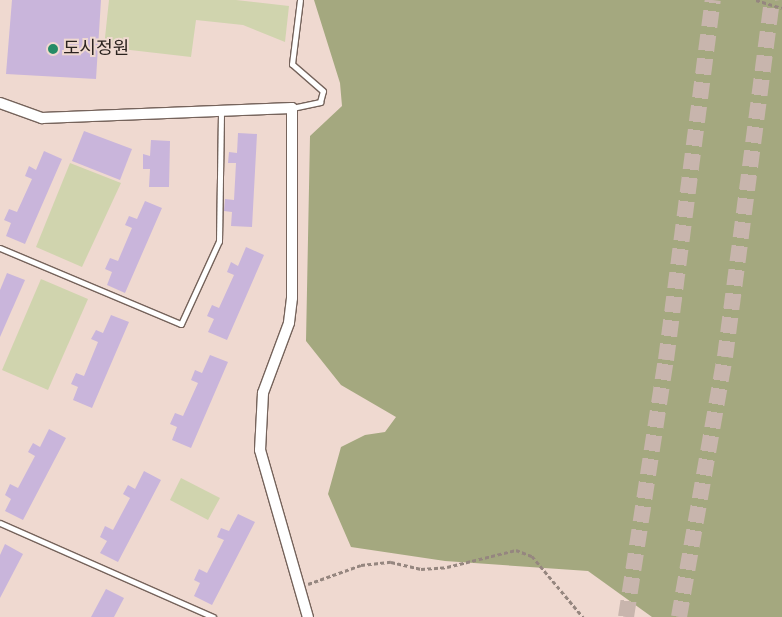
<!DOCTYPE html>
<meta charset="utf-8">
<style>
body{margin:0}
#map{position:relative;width:782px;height:617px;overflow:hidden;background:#efd9d0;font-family:"Alegreya Sans","Noto Sans KR",sans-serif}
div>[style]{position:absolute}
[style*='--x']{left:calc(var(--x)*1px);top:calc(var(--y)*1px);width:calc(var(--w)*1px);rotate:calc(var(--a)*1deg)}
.green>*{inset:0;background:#d0d4ae}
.forest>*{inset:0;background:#a4a87f}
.building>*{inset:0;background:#c9b5db}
.trunk-tunnel>*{height:16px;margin-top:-8px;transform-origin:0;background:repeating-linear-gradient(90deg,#c8b5ad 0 16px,transparent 0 24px)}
.path>*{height:2.5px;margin-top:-1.25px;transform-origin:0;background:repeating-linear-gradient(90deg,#95867f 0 4px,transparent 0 6.5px)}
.roads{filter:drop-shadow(1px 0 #75635b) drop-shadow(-1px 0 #75635b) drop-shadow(0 1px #75635b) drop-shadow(0 -1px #75635b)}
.service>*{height:5px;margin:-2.5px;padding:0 2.5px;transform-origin:2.5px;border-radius:2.5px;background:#fff}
.minor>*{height:10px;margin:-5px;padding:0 5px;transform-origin:5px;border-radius:5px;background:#fff}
.dots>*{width:14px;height:14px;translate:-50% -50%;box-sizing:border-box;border:2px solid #efd9d0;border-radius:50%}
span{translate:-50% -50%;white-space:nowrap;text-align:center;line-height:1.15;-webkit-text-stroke:4px #efd9d0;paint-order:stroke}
.poi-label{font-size:18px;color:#2b231f}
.left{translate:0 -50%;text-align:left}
</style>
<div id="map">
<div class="green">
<i style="clip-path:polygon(109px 0,236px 0,289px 6px,285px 42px,243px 25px,196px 20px,191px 57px,104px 47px)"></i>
<i style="clip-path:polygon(70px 163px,121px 183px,82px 267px,36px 247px)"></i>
<i style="clip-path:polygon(41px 279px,88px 299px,48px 390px,2px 370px)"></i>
<i style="clip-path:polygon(181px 478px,220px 498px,208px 520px,170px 500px)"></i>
</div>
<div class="forest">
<i style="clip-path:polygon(314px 0,782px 0,782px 617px,652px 617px,588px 571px,445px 561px,351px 547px,328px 494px,341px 447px,365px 435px,385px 432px,396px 417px,341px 385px,306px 341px,310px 136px,342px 106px,340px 83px)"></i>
</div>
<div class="building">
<i style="clip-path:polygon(12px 0,101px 0,96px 79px,6px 74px)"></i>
<i style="clip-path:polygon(84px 131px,132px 149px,120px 180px,72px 161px)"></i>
<i style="clip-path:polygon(238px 133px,257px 134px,252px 227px,231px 226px,232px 212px,224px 211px,225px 199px,234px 200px,236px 163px,228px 163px,229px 152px,237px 153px)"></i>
<i style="clip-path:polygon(151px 140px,170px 141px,169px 187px,149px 187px,150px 169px,143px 169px,143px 154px,150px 156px)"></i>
<i style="clip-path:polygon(44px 151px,62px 159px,25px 244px,6px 236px,11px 223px,4px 220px,9px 209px,17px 212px,32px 179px,25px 176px,29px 166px,36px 170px)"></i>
<i style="clip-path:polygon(145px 201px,162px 208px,125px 293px,107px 285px,112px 272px,105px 269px,110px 258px,118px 261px,132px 228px,125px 225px,129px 216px,137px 219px)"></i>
<i style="clip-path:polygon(246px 247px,264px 255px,227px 340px,208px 332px,214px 319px,207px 316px,212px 305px,219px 308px,234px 275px,227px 272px,231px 262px,238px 266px)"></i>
<i style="clip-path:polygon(7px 273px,25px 280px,0 337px,0 290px)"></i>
<i style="clip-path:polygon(111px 315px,129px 322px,92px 408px,73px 400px,78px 387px,71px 384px,76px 373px,84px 376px,98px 342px,91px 339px,96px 330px,103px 333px)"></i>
<i style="clip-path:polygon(210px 355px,228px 362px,191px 448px,172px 440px,177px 427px,170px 424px,175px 413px,183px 416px,198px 383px,191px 380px,195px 370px,202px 373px)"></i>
<i style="clip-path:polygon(49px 429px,66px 438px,23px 520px,5px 511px,11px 499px,5px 495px,10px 484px,18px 488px,35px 456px,28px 452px,33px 443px,40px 447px)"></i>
<i style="clip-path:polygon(144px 471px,161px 480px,118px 562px,100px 553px,107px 541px,100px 537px,105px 526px,113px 530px,130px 498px,123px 494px,128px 485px,135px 489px)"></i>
<i style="clip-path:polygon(238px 514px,255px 522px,212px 605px,194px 596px,200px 583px,194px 580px,199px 569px,207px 573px,224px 540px,217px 537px,221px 528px,229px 531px)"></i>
<i style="clip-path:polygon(5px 544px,23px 554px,0 598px,0 555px)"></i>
<i style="clip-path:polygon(106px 589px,124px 598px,114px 617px,91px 617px)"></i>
</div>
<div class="trunk-tunnel">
<i style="--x:626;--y:617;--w:260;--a:-81.2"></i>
<i style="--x:666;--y:360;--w:363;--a:-82.6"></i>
<i style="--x:679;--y:617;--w:264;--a:-80"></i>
<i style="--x:725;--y:357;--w:360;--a:-82.5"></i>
</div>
<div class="path">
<i style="--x:756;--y:0;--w:27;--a:17"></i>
<i style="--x:308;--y:584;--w:56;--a:-19.7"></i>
<i style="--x:361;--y:565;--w:30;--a:-6"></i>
<i style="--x:391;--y:562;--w:31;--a:13"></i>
<i style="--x:421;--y:569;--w:26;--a:-4"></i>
<i style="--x:447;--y:567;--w:71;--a:-13.8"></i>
<i style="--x:516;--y:550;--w:17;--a:21"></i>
<i style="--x:532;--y:556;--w:80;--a:50.1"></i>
</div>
<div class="roads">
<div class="service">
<i style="--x:292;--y:108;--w:29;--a:-12"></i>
<i style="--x:320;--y:102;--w:11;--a:-75"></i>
<i style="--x:323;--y:91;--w:41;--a:-138.9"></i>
<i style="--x:292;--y:64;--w:64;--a:-82.9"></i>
<i style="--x:0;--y:248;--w:196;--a:22.8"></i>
<i style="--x:181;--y:324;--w:91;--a:-65.4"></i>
<i style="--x:219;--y:241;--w:130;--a:-89.1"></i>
<i style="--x:0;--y:523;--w:233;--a:23.8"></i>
</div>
<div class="minor">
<i style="--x:0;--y:103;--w:45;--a:19.7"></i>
<i style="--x:42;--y:118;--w:250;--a:-2.3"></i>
<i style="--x:292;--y:108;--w:190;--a:90"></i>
<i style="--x:292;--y:298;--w:25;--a:97"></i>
<i style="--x:289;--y:323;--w:75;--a:110.4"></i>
<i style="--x:263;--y:393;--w:57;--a:93"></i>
<i style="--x:260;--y:450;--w:174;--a:74"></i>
</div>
</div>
<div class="dots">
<i style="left:53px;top:49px;background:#258b66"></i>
</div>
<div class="poi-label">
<span class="left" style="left:63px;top:49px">도시정원</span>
</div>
</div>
